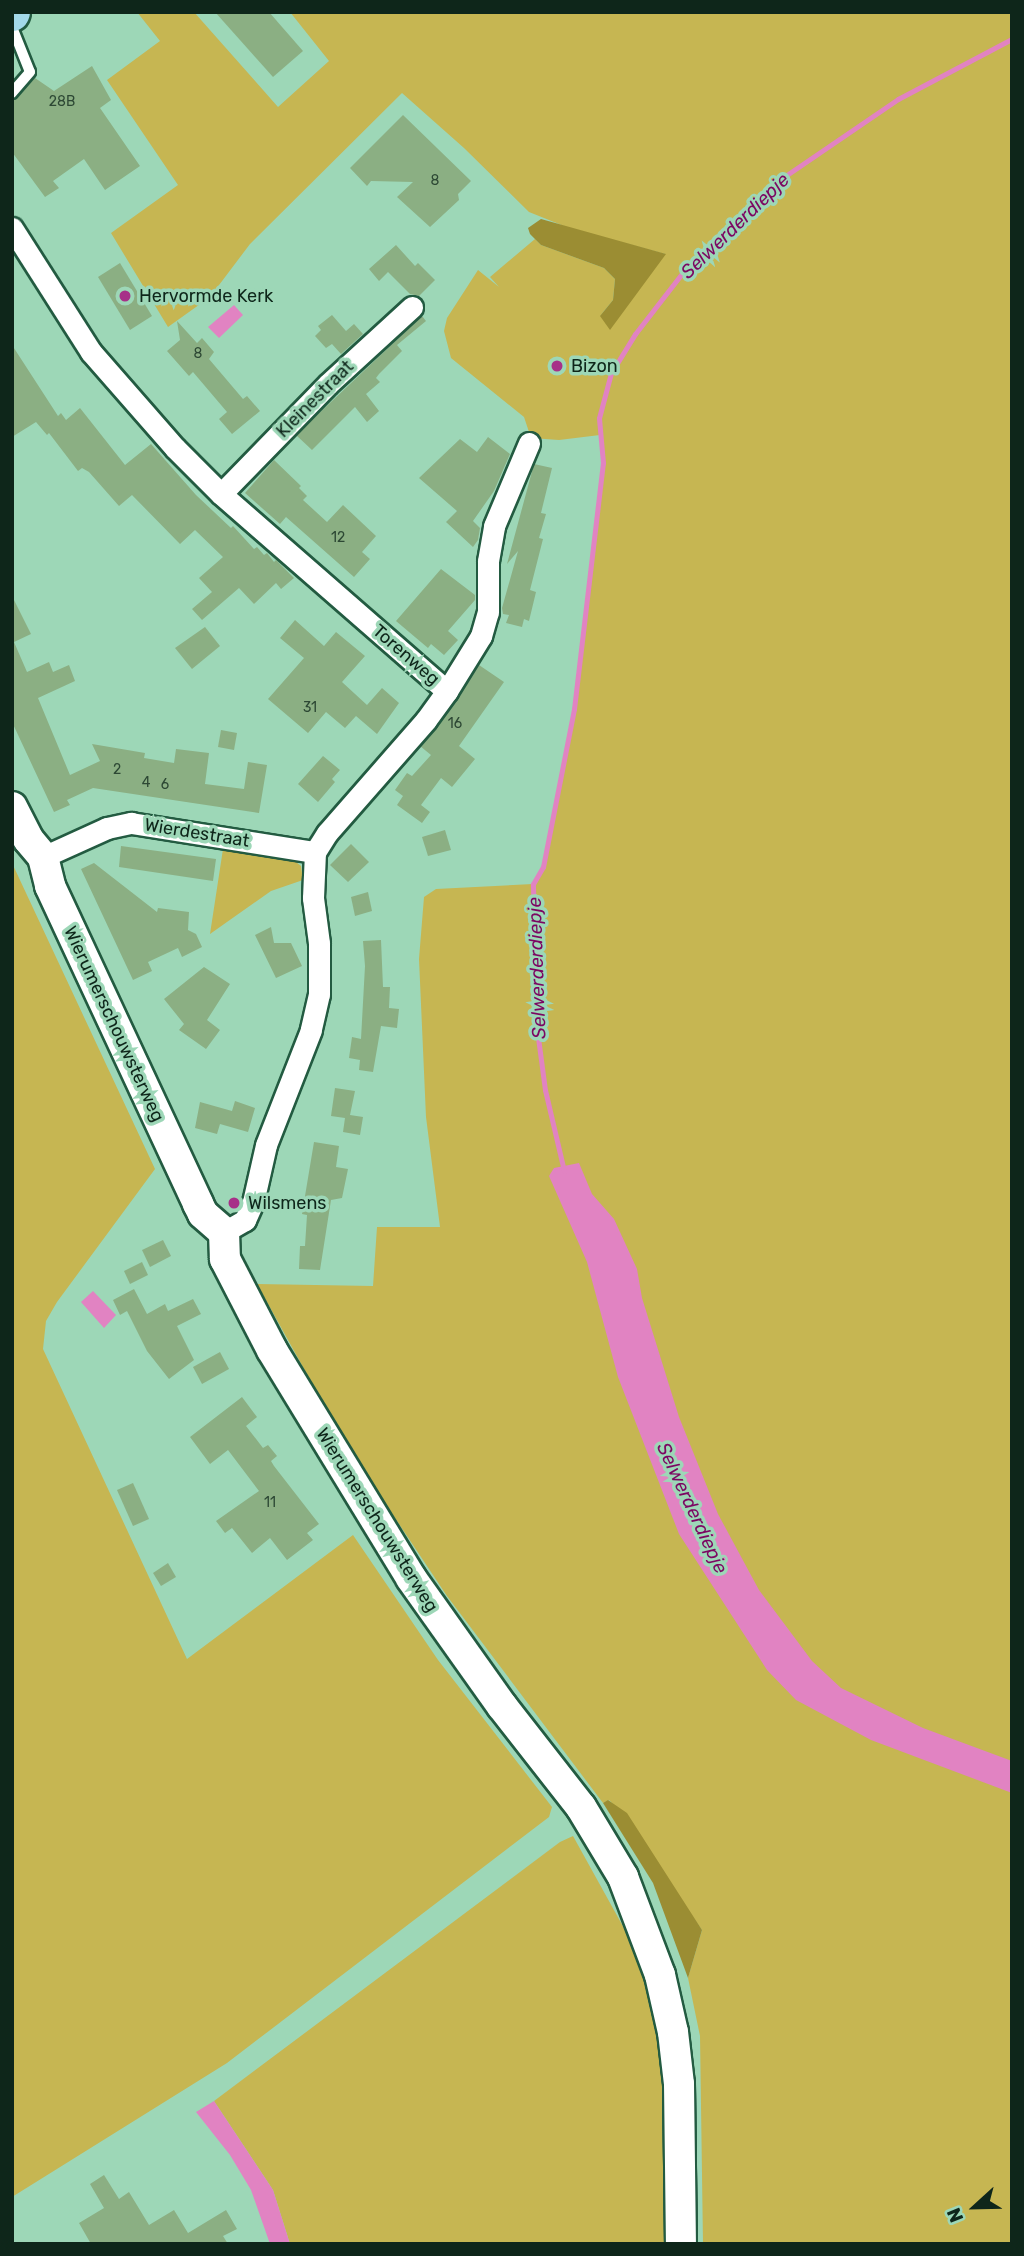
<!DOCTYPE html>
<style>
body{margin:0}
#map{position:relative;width:1024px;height:2256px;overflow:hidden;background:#9dd7b7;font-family:Rubik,sans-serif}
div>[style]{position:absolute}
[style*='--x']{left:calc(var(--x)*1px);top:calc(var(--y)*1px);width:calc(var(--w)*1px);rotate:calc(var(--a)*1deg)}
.green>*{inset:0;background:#c6b652}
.forest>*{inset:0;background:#9b8d33}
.water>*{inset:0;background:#e183c2}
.stream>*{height:5px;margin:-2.5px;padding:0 2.5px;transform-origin:2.5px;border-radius:2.5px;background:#e183c2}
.building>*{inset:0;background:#8baf83}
.roads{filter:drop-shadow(2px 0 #235b41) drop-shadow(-2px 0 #235b41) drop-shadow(0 2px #235b41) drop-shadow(0 -2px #235b41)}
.lane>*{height:10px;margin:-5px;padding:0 5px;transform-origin:5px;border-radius:5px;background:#fff}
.street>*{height:21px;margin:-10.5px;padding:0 10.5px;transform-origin:10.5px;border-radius:10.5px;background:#fff}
.secondary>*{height:30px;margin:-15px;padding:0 15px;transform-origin:15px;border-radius:15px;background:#fff}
.primary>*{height:33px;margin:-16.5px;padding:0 16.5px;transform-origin:16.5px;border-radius:16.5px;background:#a3d9e9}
.dots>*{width:19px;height:19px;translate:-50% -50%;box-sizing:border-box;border:4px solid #9dd7b7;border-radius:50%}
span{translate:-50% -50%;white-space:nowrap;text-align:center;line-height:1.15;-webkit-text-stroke:7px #9dd7b7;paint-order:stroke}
.number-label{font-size:14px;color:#2d4834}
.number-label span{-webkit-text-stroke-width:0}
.poi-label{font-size:18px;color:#0e261a}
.left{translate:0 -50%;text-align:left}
.street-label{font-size:18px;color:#0e261a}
.water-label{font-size:19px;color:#7c0662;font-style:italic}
.frame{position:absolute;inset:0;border:14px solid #0e261a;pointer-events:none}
.north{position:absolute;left:940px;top:2172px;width:70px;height:70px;-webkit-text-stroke:5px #9dd7b7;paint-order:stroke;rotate:248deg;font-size:19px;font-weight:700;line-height:28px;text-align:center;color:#0e261a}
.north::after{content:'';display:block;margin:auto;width:24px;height:32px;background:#0e261a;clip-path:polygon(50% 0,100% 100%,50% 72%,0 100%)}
</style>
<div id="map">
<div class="green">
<i style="clip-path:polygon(137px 12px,194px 12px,278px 107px,329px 61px,290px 12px,1012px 12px,1012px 2244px,703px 2244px,700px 2036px,688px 1978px,702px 1930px,613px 1804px,609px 1800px,603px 1803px,447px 1596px,345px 1443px,257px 1284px,373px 1286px,377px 1227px,440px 1227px,426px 1117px,419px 959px,424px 897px,436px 889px,533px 884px,543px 867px,574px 709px,582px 645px,603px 463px,600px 435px,559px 440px,531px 438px,524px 417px,451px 358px,444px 331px,447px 318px,478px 270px,499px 287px,490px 277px,535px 239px,541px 245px,604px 268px,615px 279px,613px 300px,600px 316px,665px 254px,569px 228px,529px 212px,464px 148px,402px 93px,250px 244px,210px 297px,168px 327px,111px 233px,178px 185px,107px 80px,160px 41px)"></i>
<i style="clip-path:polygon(223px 849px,296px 862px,301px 866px,303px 880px,271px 891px,210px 934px)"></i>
<i style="clip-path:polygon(12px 863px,155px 1169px,57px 1302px,46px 1321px,43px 1349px,187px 1659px,353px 1535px,438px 1660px,552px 1807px,549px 1817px,227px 2063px,12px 2197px)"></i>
<i style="clip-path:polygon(573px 1836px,625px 1930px,645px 1977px,654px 2014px,661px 2059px,665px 2126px,666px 2244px,290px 2244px,273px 2190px,214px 2101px,560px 1842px)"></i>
</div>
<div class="forest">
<i style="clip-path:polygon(541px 219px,666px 254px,610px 330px,600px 316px,613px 300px,615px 279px,604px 268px,541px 245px,530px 234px,528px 228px)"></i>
<i style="clip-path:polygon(608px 1800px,627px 1813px,702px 1930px,688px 1978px,653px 1883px,603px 1803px)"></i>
</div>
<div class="water">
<i style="clip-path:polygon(234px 305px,243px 315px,219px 338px,208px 327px)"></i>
<i style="clip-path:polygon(579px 1163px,592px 1194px,614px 1219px,637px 1269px,642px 1298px,679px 1417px,718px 1514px,759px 1590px,812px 1661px,841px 1688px,923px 1728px,1012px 1761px,1012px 1793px,871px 1740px,796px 1700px,767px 1670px,679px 1534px,618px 1377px,587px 1262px,549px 1176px,554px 1168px)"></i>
<i style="clip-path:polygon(93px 1291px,116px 1315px,104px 1328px,81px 1302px)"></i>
<i style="clip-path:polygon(214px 2101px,273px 2190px,290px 2244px,270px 2244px,251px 2190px,230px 2155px,196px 2112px)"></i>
</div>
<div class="stream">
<i style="--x:564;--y:1171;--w:83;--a:-103.2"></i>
<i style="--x:545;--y:1090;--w:61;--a:-97.6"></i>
<i style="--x:537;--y:1030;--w:146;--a:-91.6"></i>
<i style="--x:533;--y:884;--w:20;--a:-60"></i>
<i style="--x:543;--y:867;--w:161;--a:-78.9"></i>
<i style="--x:574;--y:709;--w:248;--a:-83.3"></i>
<i style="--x:603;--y:463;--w:45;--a:-95.1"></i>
<i style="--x:599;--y:418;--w:47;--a:-75.1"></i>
<i style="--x:611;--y:373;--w:46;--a:-58.4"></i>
<i style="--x:635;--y:334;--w:85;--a:-52.2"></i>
<i style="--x:687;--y:267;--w:118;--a:-44"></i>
<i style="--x:772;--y:185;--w:153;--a:-34.3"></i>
<i style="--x:898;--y:99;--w:129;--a:-27.8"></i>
</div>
<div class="building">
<i style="clip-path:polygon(215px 12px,269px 12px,303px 51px,273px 77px)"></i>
<i style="clip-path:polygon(92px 66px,111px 100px,100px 108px,140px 166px,105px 190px,84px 159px,53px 181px,59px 188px,45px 197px,12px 152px,12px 101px,35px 78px,54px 91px)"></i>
<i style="clip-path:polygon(403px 115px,471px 181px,458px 194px,459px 200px,430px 227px,397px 197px,413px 182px,371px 181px,367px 186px,350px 168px)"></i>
<i style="clip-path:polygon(396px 245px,415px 266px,418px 263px,435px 280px,419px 296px,410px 294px,388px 272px,379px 281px,369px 269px)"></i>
<i style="clip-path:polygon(120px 263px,152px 316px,130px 330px,98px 277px)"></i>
<i style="clip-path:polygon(332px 315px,346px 331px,354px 324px,363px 334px,341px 354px,332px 344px,326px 348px,315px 336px,321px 330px,318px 326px)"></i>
<i style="clip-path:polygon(422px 316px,426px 321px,397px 345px,402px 351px,379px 374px,376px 378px,380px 382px,366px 394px,379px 411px,367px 422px,355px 407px,312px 450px,296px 435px)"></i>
<i style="clip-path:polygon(177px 321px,197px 343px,202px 338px,214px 352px,209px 359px,243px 399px,247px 396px,260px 411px,232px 434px,219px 419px,227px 412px,193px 372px,189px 376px,167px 351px,180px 340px)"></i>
<i style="clip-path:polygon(12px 345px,58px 416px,61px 413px,66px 420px,80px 408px,125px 465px,151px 444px,196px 495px,231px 528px,233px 526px,254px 549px,257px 547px,264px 555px,267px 553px,274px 562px,276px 560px,294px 578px,281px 589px,276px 583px,254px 604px,239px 588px,202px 620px,192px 609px,212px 592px,199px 578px,223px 557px,195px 530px,180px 544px,132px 495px,119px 506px,89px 472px,82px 468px,78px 471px,49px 433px,47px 435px,36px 422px,12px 437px)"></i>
<i style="clip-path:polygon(488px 437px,510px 454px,494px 491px,473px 521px,480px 528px,478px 540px,473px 547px,446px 522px,457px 511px,419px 478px,460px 439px,477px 452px)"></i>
<i style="clip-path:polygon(274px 460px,301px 486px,299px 488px,307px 496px,303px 500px,327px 522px,343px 505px,376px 536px,362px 552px,370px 559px,354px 577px,286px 517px,280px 524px,245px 493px)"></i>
<i style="clip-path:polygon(534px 464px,552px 468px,541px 513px,546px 514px,539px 538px,543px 539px,530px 590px,536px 592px,529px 621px,524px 619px,522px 627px,506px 623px,509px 615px,503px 614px,502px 608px,518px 551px,507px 564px)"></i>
<i style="clip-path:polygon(441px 569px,475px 595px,475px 600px,448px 631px,458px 640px,444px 655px,431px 644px,428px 648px,396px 621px)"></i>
<i style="clip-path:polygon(12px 596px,31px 634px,14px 642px,27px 672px,49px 662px,53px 672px,69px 665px,75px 681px,38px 698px,70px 775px,100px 761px,92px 744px,145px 753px,144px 758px,174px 763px,176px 749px,209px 753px,205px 784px,244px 789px,248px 762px,267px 765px,259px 813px,93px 788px,67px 800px,70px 805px,54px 812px,12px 722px)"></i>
<i style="clip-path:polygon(295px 620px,324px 646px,336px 632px,365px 656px,342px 682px,367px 705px,382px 688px,399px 703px,377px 734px,356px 716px,345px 728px,326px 712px,308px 733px,268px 699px,304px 658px,280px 638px)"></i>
<i style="clip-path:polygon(205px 627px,220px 646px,192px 669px,175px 648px)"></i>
<i style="clip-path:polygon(479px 665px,504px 682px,459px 746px,475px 759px,452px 787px,441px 778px,421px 805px,430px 812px,422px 823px,397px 805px,403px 796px,395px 790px,407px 773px,412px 776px,431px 755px,420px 746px)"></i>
<i style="clip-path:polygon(221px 730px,237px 733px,234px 750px,218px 747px)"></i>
<i style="clip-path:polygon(323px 756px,340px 770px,332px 779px,335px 782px,318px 802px,298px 784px)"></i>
<i style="clip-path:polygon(445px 830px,451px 850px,428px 856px,422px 837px)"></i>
<i style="clip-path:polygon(351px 844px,369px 862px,348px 882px,330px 865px)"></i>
<i style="clip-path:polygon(121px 846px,216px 859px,213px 881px,119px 867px)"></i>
<i style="clip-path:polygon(94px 863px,157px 912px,158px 908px,189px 912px,188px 930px,196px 934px,202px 947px,182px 957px,178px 948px,148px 962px,152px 971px,133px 980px,81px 869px)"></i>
<i style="clip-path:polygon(368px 892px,372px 911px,355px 916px,351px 897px)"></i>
<i style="clip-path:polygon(271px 927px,274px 943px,291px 943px,302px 966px,276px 978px,255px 935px)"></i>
<i style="clip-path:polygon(381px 940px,383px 987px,390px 987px,389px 1008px,399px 1009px,397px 1028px,381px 1026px,373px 1072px,359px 1070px,360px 1060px,349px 1058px,352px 1037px,361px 1039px,365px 966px,363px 941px)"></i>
<i style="clip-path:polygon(204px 967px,230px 984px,207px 1020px,220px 1030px,206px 1049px,179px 1030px,184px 1024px,164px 999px)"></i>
<i style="clip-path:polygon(335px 1088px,355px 1091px,350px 1115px,363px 1117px,360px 1135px,343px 1132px,345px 1118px,331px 1116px)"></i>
<i style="clip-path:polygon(235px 1101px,255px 1108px,248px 1132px,220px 1124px,217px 1134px,195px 1128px,200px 1102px,232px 1111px)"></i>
<i style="clip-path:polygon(314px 1142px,339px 1146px,336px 1167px,348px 1169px,342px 1198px,331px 1200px,320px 1270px,299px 1269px,300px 1246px,305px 1246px,307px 1215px,302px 1214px)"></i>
<i style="clip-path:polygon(163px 1240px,171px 1256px,150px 1267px,142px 1250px)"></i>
<i style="clip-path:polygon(142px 1262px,148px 1275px,130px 1284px,124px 1271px)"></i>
<i style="clip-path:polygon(134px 1289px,147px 1314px,165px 1304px,168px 1311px,193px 1299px,201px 1314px,177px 1326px,194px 1360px,169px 1379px,147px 1351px,127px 1311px,120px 1315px,113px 1300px)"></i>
<i style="clip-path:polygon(220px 1352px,229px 1369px,202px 1384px,193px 1367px)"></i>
<i style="clip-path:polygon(242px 1397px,257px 1417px,246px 1426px,263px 1448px,268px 1445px,277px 1456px,271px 1461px,274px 1466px,319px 1524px,307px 1533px,313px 1540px,287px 1560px,270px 1538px,252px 1553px,232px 1528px,225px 1533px,216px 1521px,259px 1491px,228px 1450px,210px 1464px,190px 1437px)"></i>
<i style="clip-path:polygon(133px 1483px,149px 1519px,133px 1526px,117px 1490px)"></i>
<i style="clip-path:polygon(168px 1563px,176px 1577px,161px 1586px,153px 1573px)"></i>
<i style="clip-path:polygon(104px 2175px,119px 2199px,129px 2192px,149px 2225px,174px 2210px,188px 2233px,226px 2210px,237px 2229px,223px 2236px,228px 2244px,91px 2244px,79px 2223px,104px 2208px,90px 2184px)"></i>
</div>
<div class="roads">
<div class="lane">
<i style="--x:12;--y:27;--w:48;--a:68.2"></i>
<i style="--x:30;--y:72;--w:28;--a:131"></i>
</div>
<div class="street">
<i style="--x:12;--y:228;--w:147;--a:57.5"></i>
<i style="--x:91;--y:352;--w:128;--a:48.8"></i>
<i style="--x:175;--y:448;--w:65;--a:45"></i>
<i style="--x:221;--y:494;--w:300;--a:41.1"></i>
<i style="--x:447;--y:691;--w:36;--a:126"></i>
<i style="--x:426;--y:720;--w:150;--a:131.2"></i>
<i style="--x:327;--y:833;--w:22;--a:122"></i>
<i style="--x:315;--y:852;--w:46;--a:92.5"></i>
<i style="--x:313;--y:898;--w:45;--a:82.4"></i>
<i style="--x:319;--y:943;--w:51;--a:90"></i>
<i style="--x:319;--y:994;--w:37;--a:103"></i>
<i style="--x:311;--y:1030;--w:123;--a:111.4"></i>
<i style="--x:266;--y:1145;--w:58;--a:102.8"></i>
<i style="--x:253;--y:1202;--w:20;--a:114"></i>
<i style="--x:245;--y:1220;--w:24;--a:150"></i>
<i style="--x:221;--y:494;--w:153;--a:-45.8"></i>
<i style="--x:328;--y:384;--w:114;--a:-42.5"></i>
<i style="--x:447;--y:691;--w:65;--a:-58.3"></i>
<i style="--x:481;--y:636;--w:25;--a:-74"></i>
<i style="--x:488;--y:612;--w:51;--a:-90"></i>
<i style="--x:488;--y:561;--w:36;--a:-80"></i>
<i style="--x:494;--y:526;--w:90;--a:-67.1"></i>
<i style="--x:43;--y:857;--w:70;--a:-24.4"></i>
<i style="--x:107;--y:828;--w:25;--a:-12"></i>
<i style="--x:131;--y:823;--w:186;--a:9"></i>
</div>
<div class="secondary">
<i style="--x:12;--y:807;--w:36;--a:63"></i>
<i style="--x:28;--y:839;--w:23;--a:50"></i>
<i style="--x:43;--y:857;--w:30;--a:76"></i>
<i style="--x:50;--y:886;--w:351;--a:65"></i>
<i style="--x:198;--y:1204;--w:11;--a:63"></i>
<i style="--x:203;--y:1214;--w:28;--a:41"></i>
<i style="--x:224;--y:1232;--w:27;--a:88"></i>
<i style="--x:225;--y:1259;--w:102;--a:62.7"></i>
<i style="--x:272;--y:1350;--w:267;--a:58.6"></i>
<i style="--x:411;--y:1578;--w:157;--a:54.6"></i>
<i style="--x:502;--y:1706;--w:128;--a:52"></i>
<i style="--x:581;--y:1807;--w:82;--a:59"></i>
<i style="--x:623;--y:1877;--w:105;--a:69.3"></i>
<i style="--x:660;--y:1975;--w:58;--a:77.2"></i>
<i style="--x:673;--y:2032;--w:52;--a:83.4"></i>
<i style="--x:679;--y:2084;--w:160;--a:89.3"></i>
</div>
<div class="primary">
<i style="--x:12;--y:14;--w:2;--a:-63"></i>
</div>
</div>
<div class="dots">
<i style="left:125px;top:296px;background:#a73088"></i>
<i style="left:557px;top:366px;background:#a73088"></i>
<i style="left:234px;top:1203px;background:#a73088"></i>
</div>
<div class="number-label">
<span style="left:62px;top:102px">28B</span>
<span style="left:435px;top:181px">8</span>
<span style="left:198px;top:354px">8</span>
<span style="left:338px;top:538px">12</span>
<span style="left:310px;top:708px">31</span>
<span style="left:455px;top:724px">16</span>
<span style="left:117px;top:770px">2</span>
<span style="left:146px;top:783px">4</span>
<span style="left:165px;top:785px">6</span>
<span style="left:270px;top:1503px">11</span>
</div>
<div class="poi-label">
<span class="left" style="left:139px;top:296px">Hervormde Kerk</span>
<span class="left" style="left:571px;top:366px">Bizon</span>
<span class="left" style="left:248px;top:1203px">Wilsmens</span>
</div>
<div class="street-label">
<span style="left:315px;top:399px;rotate:-45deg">Kleinestraat</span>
<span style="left:406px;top:655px;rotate:41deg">Torenweg</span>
<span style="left:197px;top:833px;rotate:9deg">Wierdestraat</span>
<span style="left:114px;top:1024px;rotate:65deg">Wierumerschouwsterweg</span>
<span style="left:377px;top:1520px;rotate:58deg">Wierumerschouwsterweg</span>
</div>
<div class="water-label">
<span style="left:735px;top:226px;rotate:-44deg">Selwerderdiepje</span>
<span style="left:537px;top:968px;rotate:-92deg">Selwerderdiepje</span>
<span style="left:692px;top:1508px;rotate:65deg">Selwerderdiepje</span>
</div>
<div class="frame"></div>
<div class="north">N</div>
</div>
